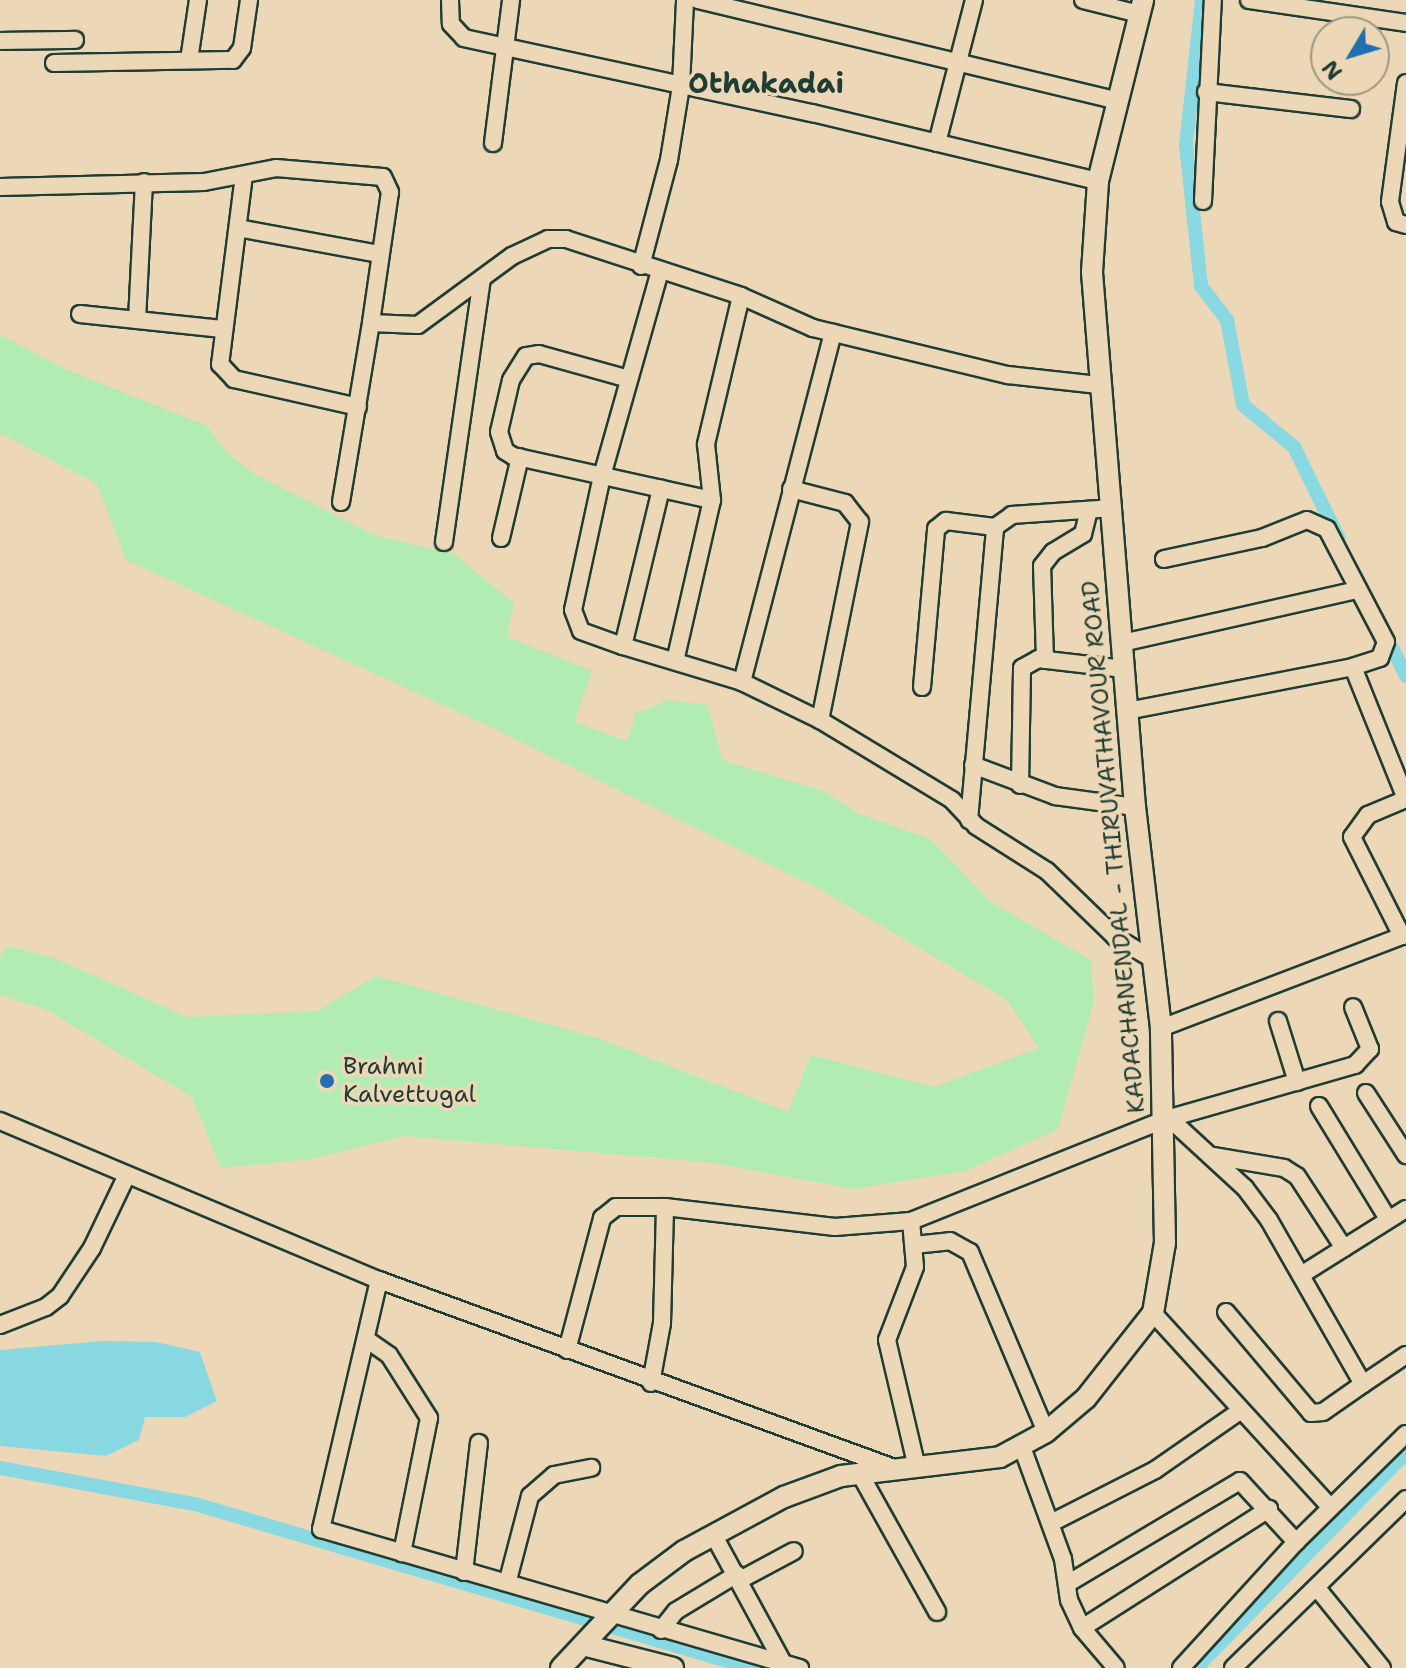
<!DOCTYPE html>
<style>
body{margin:0}
#map{position:relative;width:1406px;height:1668px;overflow:hidden;background:#ecd8b6;font-family:"Shantell Sans",sans-serif}
div>[style]{position:absolute}
[style*='--x']{left:calc(var(--x)*1px);top:calc(var(--y)*1px);width:calc(var(--w)*1px);rotate:calc(var(--a)*1deg)}
.green>*{inset:0;background:#b1ecb2}
.water>*{inset:0;background:#88d9e2}
.canal>*{height:14px;margin:-7px;padding:0 7px;transform-origin:7px;border-radius:7px;background:#88d9e2}
.roads{filter:drop-shadow(2px 0 #1f3d34) drop-shadow(-2px 0 #1f3d34) drop-shadow(0 2px #1f3d34) drop-shadow(0 -2px #1f3d34)}
.minor>*{height:16px;margin:-8px;padding:0 8px;transform-origin:8px;border-radius:8px;background:#ecd8b6}
.major>*{height:20px;margin:-10px;padding:0 10px;transform-origin:10px;border-radius:10px;background:#ecd8b6}
.dots>*{width:22px;height:22px;translate:-50% -50%;box-sizing:border-box;border:4px solid #ecd8b6;border-radius:50%}
span{translate:-50% -50%;white-space:nowrap;text-align:center;line-height:1.15;-webkit-text-stroke:7px #ecd8b6;paint-order:stroke}
.street-label{font-size:24px;color:#1f3d34}
.poi-label{font-size:24px;color:#1f3d34}
.left{translate:0 -50%;text-align:left}
.quarter-label{font-size:28px;color:#1f3d34;font-weight:700}
.north{position:absolute;left:1310px;top:16px;width:80px;height:80px;box-sizing:border-box;background:#ecd8b6;border:2px solid #9a9a82;border-radius:50%;rotate:232deg;font-size:22px;font-weight:700;line-height:32px;text-align:center;color:#1f3d34}
.north::after{content:'';display:block;margin:auto;width:28px;height:36px;background:#1f6fb2;clip-path:polygon(50% 0,100% 100%,50% 72%,0 100%)}
</style>
<div id="map">
<div class="green">
<i style="clip-path:polygon(0 335px,67px 370px,207px 426px,228px 454px,256px 475px,376px 536px,454px 554px,514px 603px,507px 637px,592px 671px,574px 722px,627px 741px,636px 713px,668px 700px,708px 705px,722px 760px,823px 791px,857px 813px,930px 839px,991px 902px,1091px 960px,1094px 1001px,1058px 1129px,965px 1171px,853px 1189px,714px 1163px,405px 1136px,310px 1159px,221px 1168px,192px 1097px,47px 1010px,0 995px,0 957px,7px 946px,52px 957px,187px 1017px,317px 1011px,376px 976px,598px 1038px,788px 1112px,811px 1055px,934px 1087px,1039px 1048px,1007px 1000px,823px 891px,493px 728px,126px 560px,97px 484px,0 433px)"></i>
</div>
<div class="water">
<i style="clip-path:polygon(102px 1341px,156px 1342px,200px 1352px,217px 1401px,185px 1417px,145px 1417px,139px 1440px,106px 1456px,0 1446px,0 1350px)"></i>
</div>
<div class="canal">
<i style="--x:1202;--y:0;--w:146;--a:96.3"></i>
<i style="--x:1186;--y:145;--w:142;--a:83.9"></i>
<i style="--x:1201;--y:286;--w:43;--a:52.6"></i>
<i style="--x:1227;--y:320;--w:86;--a:79.3"></i>
<i style="--x:1243;--y:405;--w:66;--a:39.5"></i>
<i style="--x:1294;--y:447;--w:102;--a:63.9"></i>
<i style="--x:1385;--y:634;--w:47;--a:63.4"></i>
<i style="--x:0;--y:1468;--w:198;--a:10.5"></i>
<i style="--x:195;--y:1504;--w:580;--a:16.43"></i>
<i style="--x:1196;--y:1668;--w:301;--a:-45.7"></i>
</div>
<div class="roads">
<div class="minor">
<i style="--x:450;--y:0;--w:24;--a:88"></i>
<i style="--x:451;--y:24;--w:19;--a:47"></i>
<i style="--x:464;--y:38;--w:356;--a:12.2"></i>
<i style="--x:812;--y:113;--w:294;--a:13.4"></i>
<i style="--x:698;--y:0;--w:430;--a:13.5"></i>
<i style="--x:1083;--y:0;--w:58;--a:14"></i>
<i style="--x:1249;--y:0;--w:159;--a:8.3"></i>
<i style="--x:0;--y:41;--w:75;--a:-0.8"></i>
<i style="--x:189;--y:60;--w:61;--a:-81.5"></i>
<i style="--x:54;--y:63;--w:179;--a:-1"></i>
<i style="--x:233;--y:60;--w:15;--a:-53"></i>
<i style="--x:242;--y:48;--w:49;--a:-81.7"></i>
<i style="--x:1406;--y:83;--w:120;--a:97.7"></i>
<i style="--x:1390;--y:202;--w:21;--a:73"></i>
<i style="--x:1396;--y:222;--w:10;--a:17"></i>
<i style="--x:1206;--y:92;--w:146;--a:6.7"></i>
<i style="--x:493;--y:143;--w:144;--a:-82.8"></i>
<i style="--x:937;--y:143;--w:148;--a:-75.5"></i>
<i style="--x:244;--y:175;--w:191;--a:97.2"></i>
<i style="--x:220;--y:364;--w:21;--a:47"></i>
<i style="--x:234;--y:379;--w:127;--a:12.7"></i>
<i style="--x:0;--y:187;--w:204;--a:-1.4"></i>
<i style="--x:204;--y:182;--w:73;--a:-11"></i>
<i style="--x:276;--y:168;--w:107;--a:4.8"></i>
<i style="--x:383;--y:177;--w:17;--a:65"></i>
<i style="--x:390;--y:192;--w:132;--a:98.3"></i>
<i style="--x:1203;--y:201;--w:201;--a:-87.2"></i>
<i style="--x:238;--y:228;--w:143;--a:10.4"></i>
<i style="--x:641;--y:266;--w:110;--a:-75.2"></i>
<i style="--x:669;--y:160;--w:75;--a:-80.8"></i>
<i style="--x:681;--y:86;--w:86;--a:-87.3"></i>
<i style="--x:660;--y:271;--w:213;--a:105.8"></i>
<i style="--x:602;--y:476;--w:137;--a:102.2"></i>
<i style="--x:573;--y:610;--w:22;--a:69"></i>
<i style="--x:581;--y:631;--w:45;--a:19.7"></i>
<i style="--x:623;--y:646;--w:124;--a:16.8"></i>
<i style="--x:742;--y:682;--w:361;--a:-75.4"></i>
<i style="--x:80;--y:314;--w:143;--a:6"></i>
<i style="--x:137;--y:320;--w:138;--a:-87.1"></i>
<i style="--x:629;--y:379;--w:93;--a:-164.5"></i>
<i style="--x:539;--y:354;--w:13;--a:171"></i>
<i style="--x:526;--y:356;--w:28;--a:122"></i>
<i style="--x:511;--y:380;--w:53;--a:103"></i>
<i style="--x:499;--y:432;--w:20;--a:72"></i>
<i style="--x:505;--y:451;--w:9;--a:32"></i>
<i style="--x:513;--y:456;--w:204;--a:12.5"></i>
<i style="--x:712;--y:500;--w:165;--a:102.9"></i>
<i style="--x:791;--y:489;--w:56;--a:14.5"></i>
<i style="--x:845;--y:503;--w:24;--a:52"></i>
<i style="--x:860;--y:522;--w:202;--a:101.4"></i>
<i style="--x:820;--y:720;--w:154;--a:31.2"></i>
<i style="--x:952;--y:800;--w:35;--a:47"></i>
<i style="--x:976;--y:826;--w:84;--a:32.4"></i>
<i style="--x:1047;--y:871;--w:95;--a:44.1"></i>
<i style="--x:1115;--y:937;--w:43;--a:30.7"></i>
<i style="--x:712;--y:500;--w:56;--a:-96.1"></i>
<i style="--x:706;--y:444;--w:152;--a:-76.7"></i>
<i style="--x:341;--y:502;--w:181;--a:-80.5"></i>
<i style="--x:371;--y:323;--w:47;--a:2.4"></i>
<i style="--x:418;--y:325;--w:117;--a:-36.3"></i>
<i style="--x:512;--y:256;--w:40;--a:-25"></i>
<i style="--x:548;--y:239;--w:18;--a:0"></i>
<i style="--x:566;--y:239;--w:184;--a:18"></i>
<i style="--x:741;--y:296;--w:79;--a:24"></i>
<i style="--x:813;--y:328;--w:201;--a:13.6"></i>
<i style="--x:1008;--y:375;--w:91;--a:6.3"></i>
<i style="--x:501;--y:538;--w:83;--a:-76.8"></i>
<i style="--x:444;--y:542;--w:266;--a:-81.8"></i>
<i style="--x:1164;--y:559;--w:100;--a:-12.1"></i>
<i style="--x:1262;--y:538;--w:48;--a:-21.8"></i>
<i style="--x:1307;--y:520;--w:22;--a:24"></i>
<i style="--x:1327;--y:529;--w:127;--a:62.4"></i>
<i style="--x:1386;--y:642;--w:17;--a:111"></i>
<i style="--x:1380;--y:658;--w:28;--a:162"></i>
<i style="--x:1353;--y:667;--w:142;--a:68.1"></i>
<i style="--x:1122;--y:643;--w:242;--a:-12.7"></i>
<i style="--x:623;--y:646;--w:162;--a:-76.4"></i>
<i style="--x:1045;--y:660;--w:94;--a:-91.8"></i>
<i style="--x:1042;--y:566;--w:18;--a:-52"></i>
<i style="--x:1053;--y:552;--w:35;--a:-31"></i>
<i style="--x:1083;--y:534;--w:25;--a:-76"></i>
<i style="--x:742;--y:682;--w:87;--a:26"></i>
<i style="--x:922;--y:687;--w:159;--a:-84.9"></i>
<i style="--x:936;--y:529;--w:13;--a:-39"></i>
<i style="--x:946;--y:521;--w:49;--a:7"></i>
<i style="--x:1127;--y:711;--w:230;--a:-11"></i>
<i style="--x:973;--y:765;--w:88;--a:20.7"></i>
<i style="--x:1055;--y:796;--w:81;--a:7.8"></i>
<i style="--x:1020;--y:785;--w:117;--a:-89"></i>
<i style="--x:1022;--y:668;--w:18;--a:-29"></i>
<i style="--x:1038;--y:659;--w:87;--a:6.6"></i>
<i style="--x:1406;--y:799;--w:41;--a:157.2"></i>
<i style="--x:1368;--y:815;--w:27;--a:126"></i>
<i style="--x:1352;--y:837;--w:111;--a:63.2"></i>
<i style="--x:1402;--y:936;--w:4;--a:-27"></i>
<i style="--x:969;--y:820;--w:294;--a:-84.9"></i>
<i style="--x:995;--y:527;--w:21;--a:-35"></i>
<i style="--x:1012;--y:515;--w:101;--a:-4"></i>
<i style="--x:1278;--y:1021;--w:64;--a:72.7"></i>
<i style="--x:1161;--y:1028;--w:258;--a:-20.9"></i>
<i style="--x:1366;--y:1093;--w:74;--a:57.2"></i>
<i style="--x:1319;--y:1106;--w:132;--a:58.6"></i>
<i style="--x:1170;--y:1119;--w:102;--a:42.6"></i>
<i style="--x:1245;--y:1188;--w:40;--a:53"></i>
<i style="--x:1269;--y:1220;--w:189;--a:60.2"></i>
<i style="--x:1363;--y:1384;--w:52;--a:-34"></i>
<i style="--x:0;--y:1121;--w:411;--a:22.8"></i>
<i style="--x:379;--y:1280;--w:548;--a:20.05"></i>
<i style="--x:1213;--y:1156;--w:72;--a:9.6"></i>
<i style="--x:1284;--y:1168;--w:15;--a:32"></i>
<i style="--x:1297;--y:1176;--w:86;--a:56.9"></i>
<i style="--x:911;--y:1221;--w:46;--a:85"></i>
<i style="--x:915;--y:1267;--w:78;--a:111"></i>
<i style="--x:887;--y:1340;--w:131;--a:76.8"></i>
<i style="--x:914;--y:1245;--w:36;--a:-6"></i>
<i style="--x:950;--y:1241;--w:23;--a:29"></i>
<i style="--x:970;--y:1252;--w:195;--a:67.1"></i>
<i style="--x:1301;--y:1275;--w:124;--a:-32.2"></i>
<i style="--x:379;--y:1280;--w:256;--a:103.1"></i>
<i style="--x:321;--y:1529;--w:499;--a:16.2"></i>
<i style="--x:1226;--y:1312;--w:132;--a:49.9"></i>
<i style="--x:1311;--y:1413;--w:12;--a:-5"></i>
<i style="--x:1323;--y:1412;--w:49;--a:-35"></i>
<i style="--x:1153;--y:1313;--w:263;--a:47.6"></i>
<i style="--x:0;--y:1325;--w:49;--a:-21.4"></i>
<i style="--x:46;--y:1307;--w:18;--a:-38"></i>
<i style="--x:60;--y:1296;--w:58;--a:-56.3"></i>
<i style="--x:92;--y:1248;--w:79;--a:-64.4"></i>
<i style="--x:366;--y:1339;--w:28;--a:35"></i>
<i style="--x:389;--y:1355;--w:75;--a:57.6"></i>
<i style="--x:429;--y:1418;--w:138;--a:101.3"></i>
<i style="--x:567;--y:1350;--w:137;--a:-75.1"></i>
<i style="--x:602;--y:1218;--w:18;--a:-38"></i>
<i style="--x:616;--y:1207;--w:49;--a:0"></i>
<i style="--x:665;--y:1207;--w:171;--a:6.7"></i>
<i style="--x:835;--y:1227;--w:76;--a:-4.5"></i>
<i style="--x:911;--y:1221;--w:271;--a:-21.8"></i>
<i style="--x:1163;--y:1120;--w:200;--a:-16"></i>
<i style="--x:1355;--y:1065;--w:22;--a:-47"></i>
<i style="--x:1370;--y:1049;--w:45;--a:-112"></i>
<i style="--x:651;--y:1383;--w:61;--a:-79.6"></i>
<i style="--x:662;--y:1323;--w:116;--a:-88.5"></i>
<i style="--x:1022;--y:1447;--w:119;--a:69.9"></i>
<i style="--x:1063;--y:1559;--w:41;--a:81.7"></i>
<i style="--x:1069;--y:1600;--w:31;--a:65"></i>
<i style="--x:1082;--y:1628;--w:52;--a:49.6"></i>
<i style="--x:860;--y:1474;--w:158;--a:60.8"></i>
<i style="--x:1051;--y:1523;--w:117;--a:-27"></i>
<i style="--x:1155;--y:1470;--w:103;--a:-34.8"></i>
<i style="--x:713;--y:1534;--w:147;--a:61.5"></i>
<i style="--x:464;--y:1572;--w:130;--a:-83.4"></i>
<i style="--x:508;--y:1580;--w:87;--a:-75.3"></i>
<i style="--x:530;--y:1496;--w:32;--a:-41"></i>
<i style="--x:554;--y:1475;--w:38;--a:-11"></i>
<i style="--x:740;--y:1580;--w:61;--a:-28.2"></i>
<i style="--x:1067;--y:1584;--w:201;--a:-30.8"></i>
<i style="--x:1240;--y:1481;--w:83;--a:47.4"></i>
<i style="--x:1317;--y:1588;--w:103;--a:50.9"></i>
<i style="--x:1082;--y:1628;--w:222;--a:-32.5"></i>
<i style="--x:661;--y:1630;--w:24;--a:-52"></i>
<i style="--x:676;--y:1611;--w:71;--a:-31.2"></i>
<i style="--x:1181;--y:1668;--w:171;--a:-47.6"></i>
<i style="--x:1296;--y:1542;--w:154;--a:-44.5"></i>
<i style="--x:1233;--y:1668;--w:242;--a:-44.3"></i>
</div>
<div class="major">
<i style="--x:583;--y:1645;--w:93;--a:14.3"></i>
<i style="--x:561;--y:1668;--w:115;--a:-46.8"></i>
<i style="--x:640;--y:1584;--w:55;--a:-36.9"></i>
<i style="--x:684;--y:1551;--w:114;--a:-28.4"></i>
<i style="--x:784;--y:1497;--w:61;--a:-20.2"></i>
<i style="--x:841;--y:1476;--w:160;--a:-6.8"></i>
<i style="--x:1000;--y:1457;--w:52;--a:-28.5"></i>
<i style="--x:1046;--y:1432;--w:52;--a:-40.4"></i>
<i style="--x:1086;--y:1398;--w:108;--a:-51.8"></i>
<i style="--x:1153;--y:1313;--w:71;--a:-80.3"></i>
<i style="--x:1165;--y:1243;--w:215;--a:-91.1"></i>
<i style="--x:1161;--y:1028;--w:223;--a:-96.7"></i>
<i style="--x:1135;--y:807;--w:537;--a:-94.6"></i>
<i style="--x:1092;--y:272;--w:91;--a:-86.2"></i>
<i style="--x:1098;--y:181;--w:187;--a:-76"></i>
</div>
</div>
<div class="dots">
<i style="left:327px;top:1081px;background:#1f6fb2"></i>
</div>
<div class="street-label">
<span style="left:1114px;top:847px;rotate:-95deg">KADACHANENDAL - THIRUVATHAVOUR ROAD</span>
</div>
<div class="poi-label">
<span class="left" style="left:343px;top:1081px">Brahmi<br>Kalvettugal</span>
</div>
<div class="quarter-label">
<span style="left:766px;top:83px">Othakadai</span>
</div>
<div class="north">N</div>
</div>
